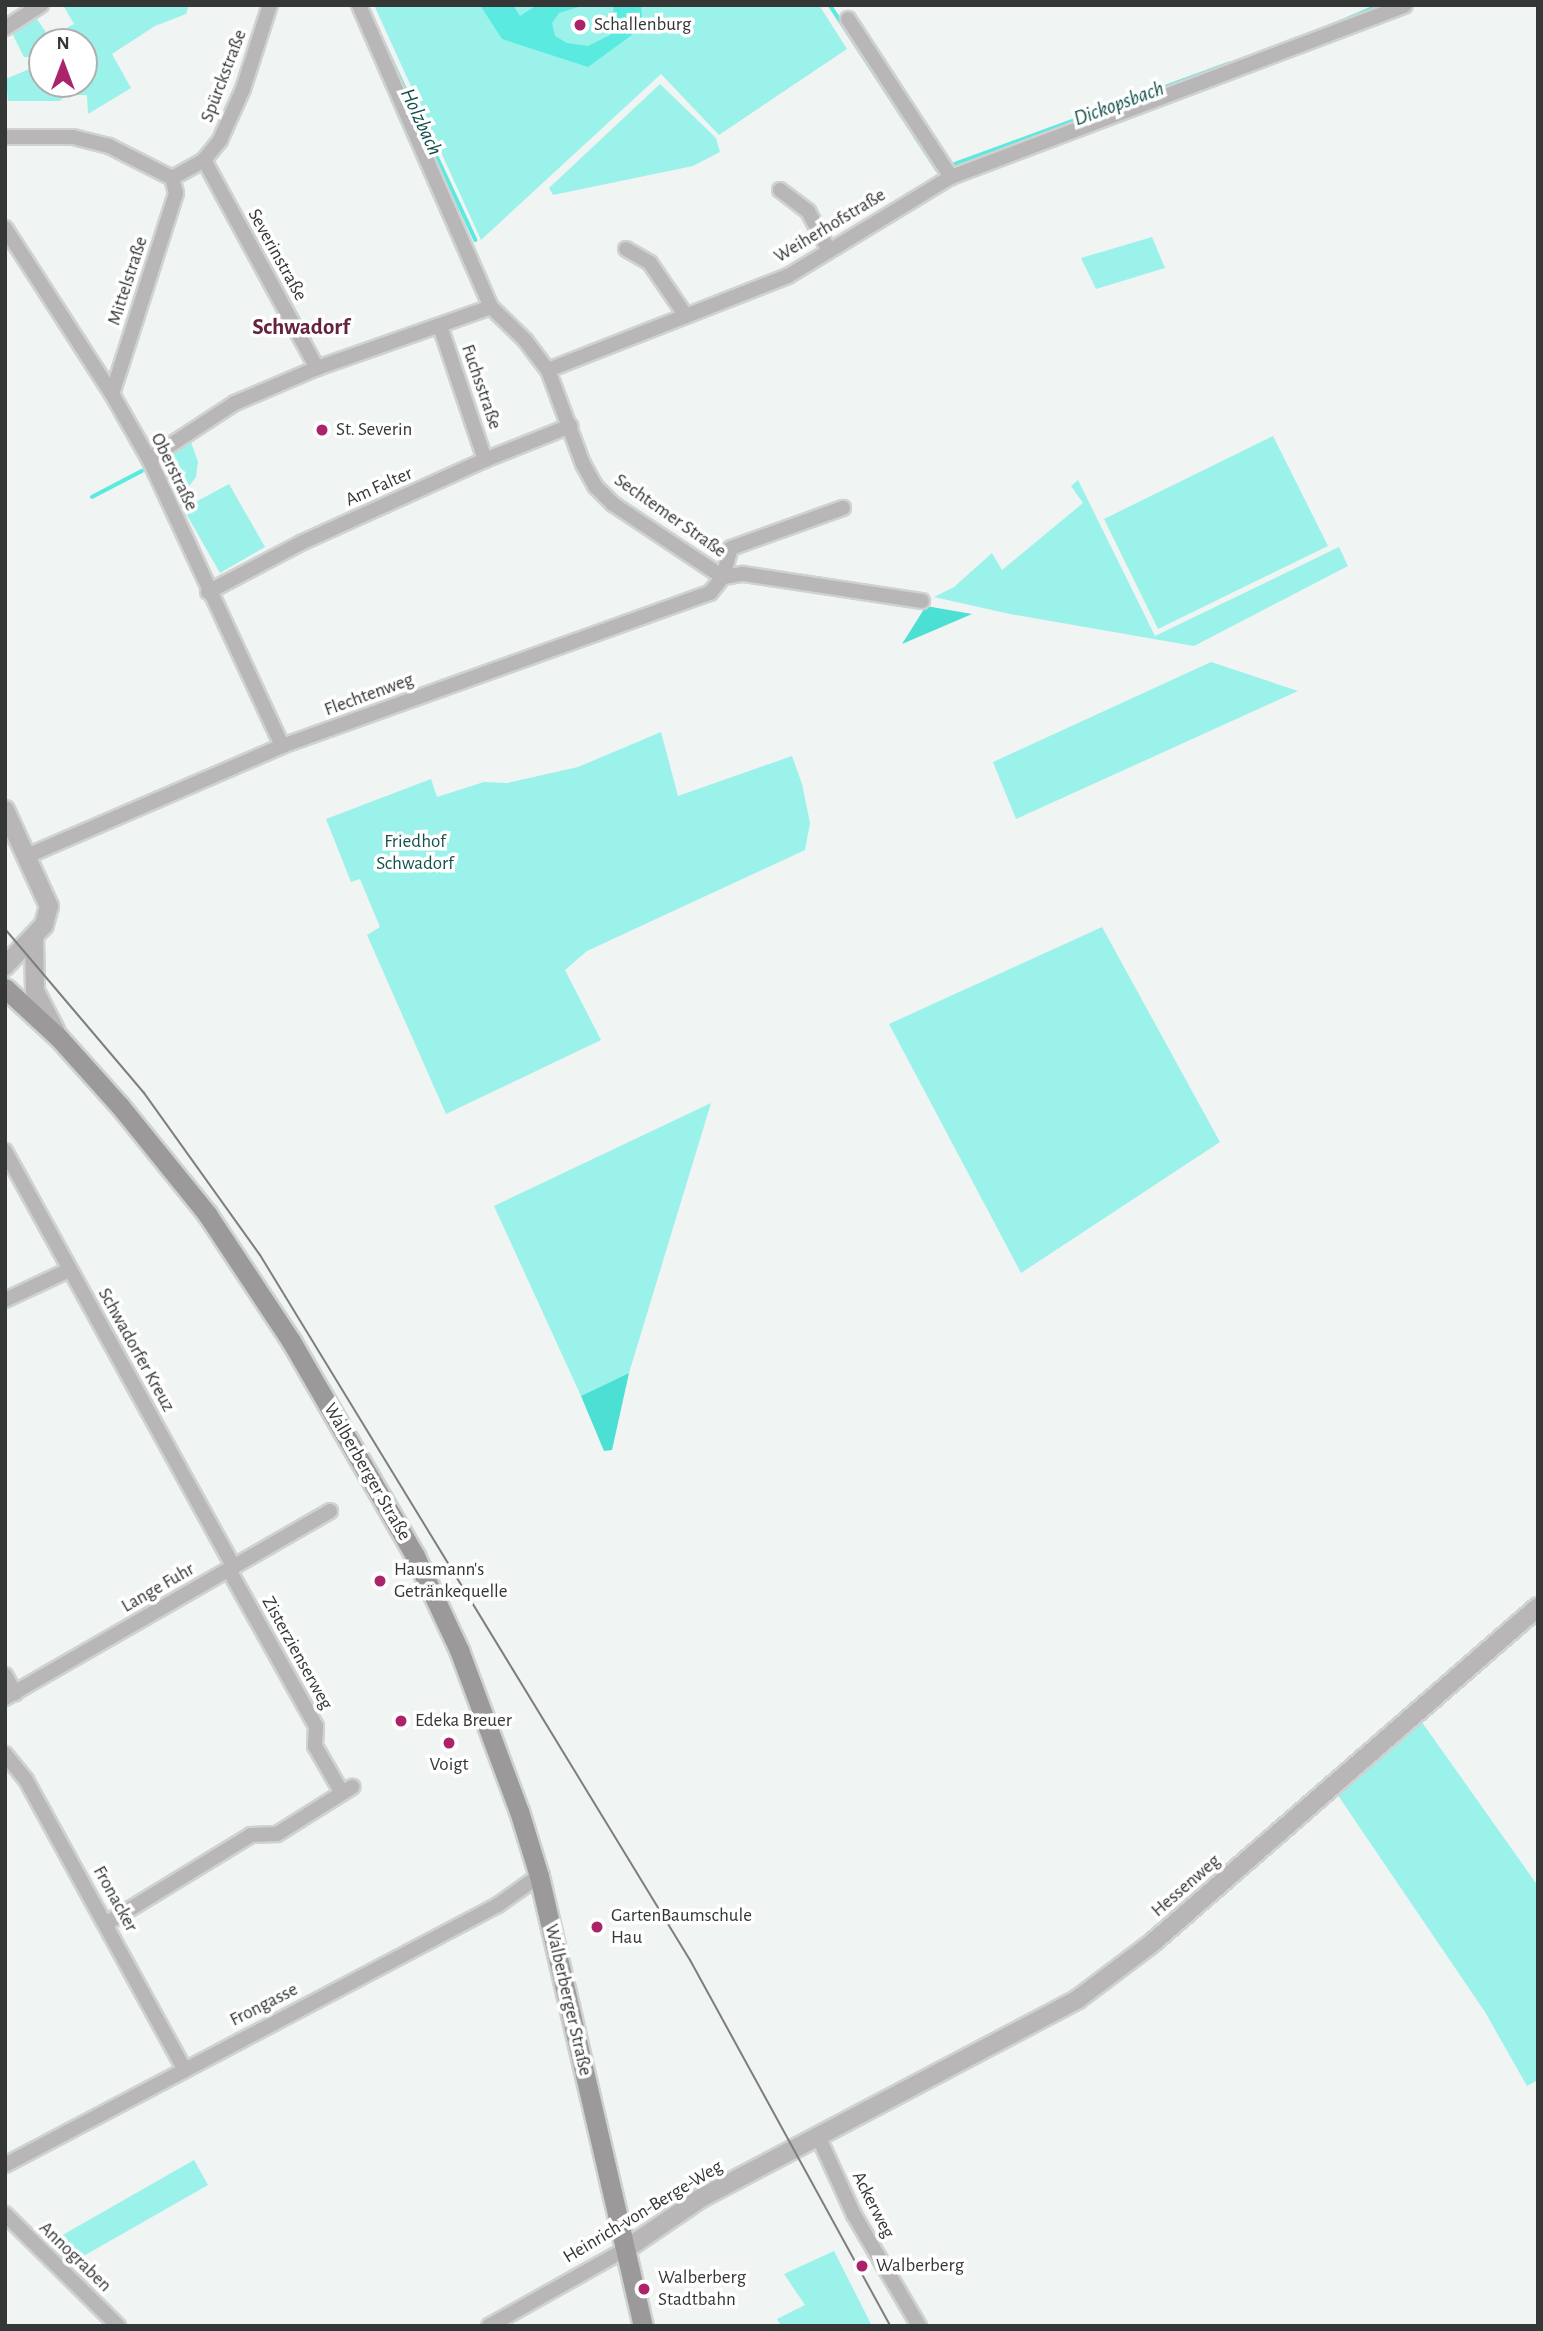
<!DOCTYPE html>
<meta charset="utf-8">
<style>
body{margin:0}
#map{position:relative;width:1543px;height:2331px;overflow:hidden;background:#f0f4f3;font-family:"Alegreya Sans",sans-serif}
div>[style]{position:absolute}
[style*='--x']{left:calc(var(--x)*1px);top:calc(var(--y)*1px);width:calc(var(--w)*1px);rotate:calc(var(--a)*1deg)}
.green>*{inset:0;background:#9bf2ea}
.forest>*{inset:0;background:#4cdfd4}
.water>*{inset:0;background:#5aeadf}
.stream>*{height:3.5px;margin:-1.75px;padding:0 1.75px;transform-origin:1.75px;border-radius:1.75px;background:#5aeadf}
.roads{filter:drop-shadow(2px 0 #ced2d1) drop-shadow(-2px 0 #ced2d1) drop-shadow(0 2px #ced2d1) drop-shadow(0 -2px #ced2d1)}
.minor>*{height:14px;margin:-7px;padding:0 7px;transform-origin:7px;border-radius:7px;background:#b8b6b7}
.tertiary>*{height:18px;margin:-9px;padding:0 9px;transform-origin:9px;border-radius:9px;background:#b8b6b7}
.secondary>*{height:19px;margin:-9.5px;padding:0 9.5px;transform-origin:9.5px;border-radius:9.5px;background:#9b999a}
.tram>*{height:2px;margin:-1px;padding:0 1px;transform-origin:1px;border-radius:1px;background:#7d7f7f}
.dots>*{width:19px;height:19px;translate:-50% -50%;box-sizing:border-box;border:4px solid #fff;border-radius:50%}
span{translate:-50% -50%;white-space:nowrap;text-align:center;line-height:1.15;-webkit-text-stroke:7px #fff;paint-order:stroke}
.poi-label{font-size:19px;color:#353636}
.left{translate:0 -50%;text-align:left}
.street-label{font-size:19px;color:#353636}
.park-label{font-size:19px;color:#14524e}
.water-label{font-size:21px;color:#104f4b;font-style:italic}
.quarter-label{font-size:23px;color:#642341;font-weight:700}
.frame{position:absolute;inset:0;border:7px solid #353636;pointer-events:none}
.north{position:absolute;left:28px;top:28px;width:70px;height:70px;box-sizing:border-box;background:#fff;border:2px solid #aeafaf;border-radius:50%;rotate:0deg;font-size:19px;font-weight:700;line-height:28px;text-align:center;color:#353636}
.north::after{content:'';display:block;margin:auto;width:24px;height:32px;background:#ab246a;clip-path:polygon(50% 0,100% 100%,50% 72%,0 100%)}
</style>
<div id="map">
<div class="green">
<i style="clip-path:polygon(evenodd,63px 5px,189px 5px,186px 14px,155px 26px,112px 54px,131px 88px,88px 114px,87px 95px,66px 95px,60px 101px,8px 101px,6px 79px,34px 67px,29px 57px,24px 57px,10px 29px,25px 25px,35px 16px,49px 37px,74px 24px,63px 5px,42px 42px,84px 42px,84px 84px,42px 84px,42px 42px)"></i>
<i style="clip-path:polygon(374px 5px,819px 5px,847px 49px,719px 135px,661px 74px,481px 240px)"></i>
<i style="clip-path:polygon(660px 84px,716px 138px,720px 152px,693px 166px,553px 195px,549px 188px)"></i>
<i style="clip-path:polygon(1152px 237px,1165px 268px,1096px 289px,1081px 258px)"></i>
<i style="clip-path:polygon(1273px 436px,1328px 546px,1158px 629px,1104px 519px)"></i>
<i style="clip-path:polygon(190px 439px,198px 462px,196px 477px,184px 493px,190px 505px,229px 484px,265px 547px,220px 573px,184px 510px,176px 507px,163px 477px,163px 458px)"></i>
<i style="clip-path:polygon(1078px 480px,1155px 636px,1339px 547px,1348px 566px,1194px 646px,1010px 614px,934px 597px,954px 587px,992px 553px,1002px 570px,1083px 503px,1071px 486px)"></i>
<i style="clip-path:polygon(1211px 662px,1298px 691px,1016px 819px,993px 762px)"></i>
<i style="clip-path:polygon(661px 732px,678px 796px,792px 756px,802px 784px,810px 823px,805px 850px,587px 951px,565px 970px,601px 1040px,446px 1114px,367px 935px,380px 927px,360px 879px,351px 882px,326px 819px,431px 779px,437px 797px,484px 782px,507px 783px,578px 767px)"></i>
<i style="clip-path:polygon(1102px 927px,1220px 1142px,1021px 1273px,889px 1024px)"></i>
<i style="clip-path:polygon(711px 1103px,629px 1373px,581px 1396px,494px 1206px)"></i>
<i style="clip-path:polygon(1419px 1718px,1538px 1886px,1538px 2080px,1527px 2086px,1485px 2012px,1337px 1794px)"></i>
<i style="clip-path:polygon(194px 2160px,208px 2185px,66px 2266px,45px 2245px)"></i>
<i style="clip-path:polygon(834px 2251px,872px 2326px,781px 2326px,777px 2319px,805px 2305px,784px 2274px)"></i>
</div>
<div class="forest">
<i style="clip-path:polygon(926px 606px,972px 614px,902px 644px)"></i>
<i style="clip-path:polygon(629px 1373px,612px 1450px,604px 1451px,581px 1396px)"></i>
</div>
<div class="water">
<i style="clip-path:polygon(480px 5px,513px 5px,520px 16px,537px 5px,585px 5px,559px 13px,552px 23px,555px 36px,567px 43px,588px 46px,610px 35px,615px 26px,613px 5px,641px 5px,642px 19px,636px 32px,588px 67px,502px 39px)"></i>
</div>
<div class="stream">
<i style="--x:830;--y:5;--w:196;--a:56.9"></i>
<i style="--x:1333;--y:25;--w:51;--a:-23.1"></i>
<i style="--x:376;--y:26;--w:236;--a:65"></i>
<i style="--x:955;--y:164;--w:292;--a:-20.1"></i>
<i style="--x:92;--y:497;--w:56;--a:-27.5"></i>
</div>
<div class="roads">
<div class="minor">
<i style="--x:359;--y:5;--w:330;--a:66.4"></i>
<i style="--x:491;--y:307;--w:47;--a:44.1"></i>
<i style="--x:525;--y:340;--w:38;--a:53"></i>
<i style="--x:548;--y:370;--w:100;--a:69.6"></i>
<i style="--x:583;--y:464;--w:26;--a:61"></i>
<i style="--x:596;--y:487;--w:24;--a:45"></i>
<i style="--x:613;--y:504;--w:132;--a:33.6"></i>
<i style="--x:723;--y:577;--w:20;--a:-9"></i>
<i style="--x:743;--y:574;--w:181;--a:8.6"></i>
<i style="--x:848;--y:19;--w:189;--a:56.9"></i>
<i style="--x:5;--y:28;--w:43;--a:-32.6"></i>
<i style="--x:5;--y:137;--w:68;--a:0"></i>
<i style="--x:73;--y:137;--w:37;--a:14"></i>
<i style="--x:109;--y:146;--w:71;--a:26.9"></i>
<i style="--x:204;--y:160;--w:237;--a:61.5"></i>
<i style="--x:172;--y:178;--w:37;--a:-29"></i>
<i style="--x:204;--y:160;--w:26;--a:-51"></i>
<i style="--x:220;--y:140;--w:56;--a:-65.7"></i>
<i style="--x:243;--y:89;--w:88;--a:-72.2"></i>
<i style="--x:780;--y:190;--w:35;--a:37"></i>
<i style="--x:808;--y:211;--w:43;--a:62.2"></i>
<i style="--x:5;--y:228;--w:197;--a:57.2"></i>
<i style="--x:112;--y:394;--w:75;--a:60.4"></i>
<i style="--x:149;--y:459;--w:316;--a:65.1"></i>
<i style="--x:626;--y:249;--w:28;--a:30"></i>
<i style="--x:650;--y:263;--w:64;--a:55.8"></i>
<i style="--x:440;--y:326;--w:141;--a:71.4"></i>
<i style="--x:548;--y:370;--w:258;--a:-21.4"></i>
<i style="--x:788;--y:276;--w:191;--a:-31.3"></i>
<i style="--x:951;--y:177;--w:485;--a:-20.7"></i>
<i style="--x:112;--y:394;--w:211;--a:-72.3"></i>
<i style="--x:176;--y:193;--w:16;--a:-105"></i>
<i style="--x:149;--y:459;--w:103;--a:-33.1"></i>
<i style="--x:235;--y:403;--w:89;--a:-23.1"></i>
<i style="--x:317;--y:368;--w:184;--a:-19.3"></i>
<i style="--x:208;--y:592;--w:107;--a:-27.8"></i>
<i style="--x:303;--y:542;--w:200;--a:-24.3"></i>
<i style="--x:485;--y:460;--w:92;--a:-21.8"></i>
<i style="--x:27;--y:856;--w:278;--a:-23.3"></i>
<i style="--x:282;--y:746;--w:455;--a:-19.7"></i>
<i style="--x:710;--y:593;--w:21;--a:-51"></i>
<i style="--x:723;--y:577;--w:30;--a:-75"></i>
<i style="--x:731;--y:548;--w:119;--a:-19.7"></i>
<i style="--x:5;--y:1151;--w:475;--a:61.2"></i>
<i style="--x:5;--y:1300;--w:71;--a:-25.1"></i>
<i style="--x:229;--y:1570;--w:179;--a:60.9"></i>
<i style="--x:316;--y:1726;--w:20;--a:93"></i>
<i style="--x:315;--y:1746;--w:54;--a:60.1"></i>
<i style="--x:5;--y:1675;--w:21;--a:61"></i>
<i style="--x:5;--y:1698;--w:375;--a:-29.9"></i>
<i style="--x:5;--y:1754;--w:33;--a:51"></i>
<i style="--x:26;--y:1780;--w:328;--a:61.3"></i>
<i style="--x:107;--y:1923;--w:169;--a:-31.4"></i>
<i style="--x:251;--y:1835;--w:26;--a:-2"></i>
<i style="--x:277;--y:1834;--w:89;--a:-32.1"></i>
<i style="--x:818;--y:2136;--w:87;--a:65.5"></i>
<i style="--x:854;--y:2215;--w:129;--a:59.6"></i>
<i style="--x:5;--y:2165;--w:557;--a:-27.81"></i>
<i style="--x:498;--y:1905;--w:50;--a:-35.3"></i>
<i style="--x:5;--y:2214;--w:159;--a:44.7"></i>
<i style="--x:489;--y:2326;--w:157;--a:-29.3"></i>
</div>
<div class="tertiary">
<i style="--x:5;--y:810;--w:106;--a:65.4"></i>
<i style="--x:49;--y:906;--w:20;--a:105"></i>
<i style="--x:44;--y:925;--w:57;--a:133.6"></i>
<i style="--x:34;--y:937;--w:54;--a:88.9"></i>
<i style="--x:35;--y:991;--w:46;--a:62.9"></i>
<i style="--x:626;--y:2249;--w:91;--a:-34.2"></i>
<i style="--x:701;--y:2198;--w:426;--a:-27.8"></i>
<i style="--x:1078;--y:1999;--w:91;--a:-37"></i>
<i style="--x:1151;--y:1944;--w:513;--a:-41.05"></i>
</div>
<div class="secondary">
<i style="--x:5;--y:988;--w:74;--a:42.8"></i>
<i style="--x:59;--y:1038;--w:91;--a:48.1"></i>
<i style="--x:120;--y:1106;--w:139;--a:51.1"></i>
<i style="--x:207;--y:1214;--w:152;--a:56.5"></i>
<i style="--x:291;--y:1341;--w:248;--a:60"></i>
<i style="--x:415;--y:1556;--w:104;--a:64.9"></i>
<i style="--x:459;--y:1650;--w:172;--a:69.6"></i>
<i style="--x:519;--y:1811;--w:68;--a:72.9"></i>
<i style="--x:539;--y:1876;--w:462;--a:77"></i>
</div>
</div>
<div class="tram">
<i style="--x:5;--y:929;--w:215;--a:49.7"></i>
<i style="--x:144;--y:1093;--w:199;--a:54.4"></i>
<i style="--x:260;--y:1255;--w:826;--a:58.62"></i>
<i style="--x:690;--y:1960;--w:417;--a:61.3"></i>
</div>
<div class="dots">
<i style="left:580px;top:25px;background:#ab246a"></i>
<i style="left:322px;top:430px;background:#ab246a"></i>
<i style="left:380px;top:1581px;background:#ab246a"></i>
<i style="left:401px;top:1721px;background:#ab246a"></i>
<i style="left:449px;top:1743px;background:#ab246a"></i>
<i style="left:597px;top:1927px;background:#ab246a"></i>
<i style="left:862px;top:2266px;background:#ab246a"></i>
<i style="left:644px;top:2289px;background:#ab246a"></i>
</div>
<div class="poi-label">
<span class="left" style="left:594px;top:25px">Schallenburg</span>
<span class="left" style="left:336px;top:430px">St. Severin</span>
<span class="left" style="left:394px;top:1581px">Hausmann's<br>Getränkequelle</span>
<span class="left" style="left:415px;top:1721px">Edeka Breuer</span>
<span style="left:449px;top:1765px">Voigt</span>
<span class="left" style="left:611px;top:1927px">GartenBaumschule<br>Hau</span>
<span class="left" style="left:876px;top:2266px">Walberberg</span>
<span class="left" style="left:658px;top:2289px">Walberberg<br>Stadtbahn</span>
</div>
<div class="street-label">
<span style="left:224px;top:76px;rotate:-69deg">Spürckstraße</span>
<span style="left:830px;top:226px;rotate:-31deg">Weiherhofstraße</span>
<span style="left:277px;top:255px;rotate:61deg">Severinstraße</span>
<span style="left:128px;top:281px;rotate:-72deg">Mittelstraße</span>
<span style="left:481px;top:387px;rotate:71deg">Fuchsstraße</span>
<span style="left:174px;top:472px;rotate:64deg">Oberstraße</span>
<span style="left:379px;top:487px;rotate:-24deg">Am Falter</span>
<span style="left:670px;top:516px;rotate:35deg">Sechtemer Straße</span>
<span style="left:369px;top:695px;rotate:-20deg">Flechtenweg</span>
<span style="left:136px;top:1350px;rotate:61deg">Schwadorfer Kreuz</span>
<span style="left:367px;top:1472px;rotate:60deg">Walberberger Straße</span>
<span style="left:158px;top:1588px;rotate:-30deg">Lange Fuhr</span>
<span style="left:297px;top:1653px;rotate:61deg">Zisterzienserweg</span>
<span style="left:1186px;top:1886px;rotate:-41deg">Hessenweg</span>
<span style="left:115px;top:1899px;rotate:61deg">Fronacker</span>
<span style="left:568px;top:2000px;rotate:77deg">Walberberger Straße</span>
<span style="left:264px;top:2005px;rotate:-27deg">Frongasse</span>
<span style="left:873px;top:2205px;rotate:63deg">Ackerweg</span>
<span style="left:643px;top:2212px;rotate:-31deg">Heinrich-von-Berge-Weg</span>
<span style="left:75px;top:2257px;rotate:44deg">Annograben</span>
</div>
<div class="park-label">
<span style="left:415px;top:853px">Friedhof<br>Schwadorf</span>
</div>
<div class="water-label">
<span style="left:1119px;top:104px;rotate:-20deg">Dickopsbach</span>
<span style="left:421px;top:122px;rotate:65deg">Holzbach</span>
</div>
<div class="quarter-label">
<span style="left:301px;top:328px">Schwadorf</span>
</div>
<div class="frame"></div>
<div class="north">N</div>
</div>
